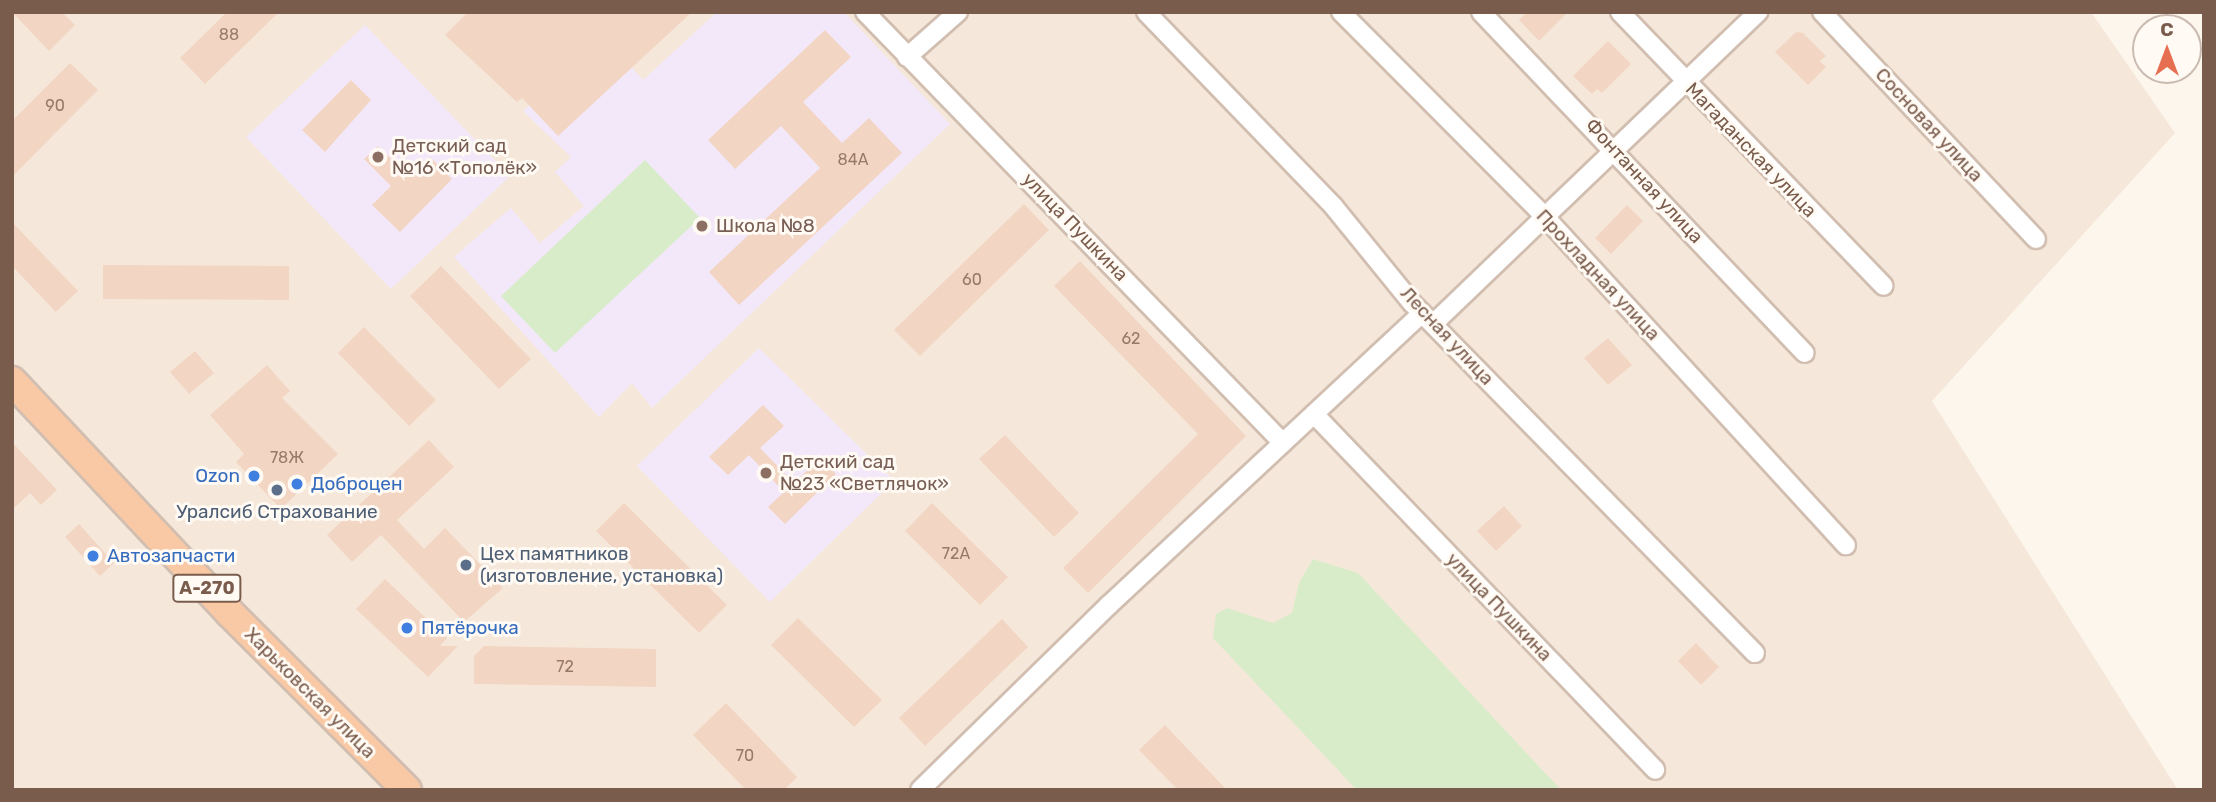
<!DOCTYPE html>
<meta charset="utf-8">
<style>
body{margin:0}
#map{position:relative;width:2216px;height:802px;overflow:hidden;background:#fdf6ec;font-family:Rubik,sans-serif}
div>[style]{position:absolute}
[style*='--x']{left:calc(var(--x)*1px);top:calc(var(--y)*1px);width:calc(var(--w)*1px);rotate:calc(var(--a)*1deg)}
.residential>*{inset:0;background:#f5e8da}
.education>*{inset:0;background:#f3e8fa}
.green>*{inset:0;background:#d8ecc9}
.building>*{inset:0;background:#f3d5c3}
.roads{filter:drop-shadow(2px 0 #d1beb0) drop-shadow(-2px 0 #d1beb0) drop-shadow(0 2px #d1beb0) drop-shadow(0 -2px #d1beb0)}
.minor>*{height:18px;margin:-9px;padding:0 9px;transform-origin:9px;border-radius:9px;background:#fff}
.trunk>*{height:28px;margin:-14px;padding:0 14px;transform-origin:14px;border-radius:14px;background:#f9c8a4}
.dots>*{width:19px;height:19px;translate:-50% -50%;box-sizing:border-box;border:4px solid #fffaf3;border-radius:50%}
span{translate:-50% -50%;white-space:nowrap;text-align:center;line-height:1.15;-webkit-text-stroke:6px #fffaf3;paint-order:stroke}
.number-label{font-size:16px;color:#987a6a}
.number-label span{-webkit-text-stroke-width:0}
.shield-label span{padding:2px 5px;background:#fffaf3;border:2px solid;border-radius:5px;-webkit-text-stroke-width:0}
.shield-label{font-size:18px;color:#7a5c4d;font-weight:700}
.street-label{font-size:19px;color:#7a5c4d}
.education-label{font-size:19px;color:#785e54}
.left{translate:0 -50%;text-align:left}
.shop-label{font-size:19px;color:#366cbe}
.right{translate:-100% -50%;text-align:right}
.service-label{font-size:19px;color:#4e5e75}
.frame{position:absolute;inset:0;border:14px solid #7a5c4d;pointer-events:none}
.north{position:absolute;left:2132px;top:14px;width:70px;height:70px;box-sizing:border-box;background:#fffaf3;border:2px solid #cabbb1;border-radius:50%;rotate:0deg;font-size:19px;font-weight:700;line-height:28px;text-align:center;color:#7a5c4d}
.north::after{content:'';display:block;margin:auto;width:24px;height:32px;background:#e76f51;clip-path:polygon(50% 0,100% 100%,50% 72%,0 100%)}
</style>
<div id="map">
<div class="residential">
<i style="clip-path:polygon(12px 12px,2091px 12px,2175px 133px,1932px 401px,2178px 790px,12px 790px)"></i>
</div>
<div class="education">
<i style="clip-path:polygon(717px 12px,844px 12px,950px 124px,652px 408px,632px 383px,599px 417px,454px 257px,511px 208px,540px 243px,584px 206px,555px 172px,571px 157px,523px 111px,602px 35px,643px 80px)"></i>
<i style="clip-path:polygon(365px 25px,510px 176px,391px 289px,246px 137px)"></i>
<i style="clip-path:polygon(759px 348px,894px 481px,770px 602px,637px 466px)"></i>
</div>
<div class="green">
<i style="clip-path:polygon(645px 160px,700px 218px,555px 353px,501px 296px)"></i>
<i style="clip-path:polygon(1313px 559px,1358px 573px,1561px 790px,1357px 790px,1213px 638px,1216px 614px,1227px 608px,1273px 623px,1292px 613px,1299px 583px)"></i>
</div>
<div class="building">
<i style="clip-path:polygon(12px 12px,62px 12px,75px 25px,49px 51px)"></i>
<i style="clip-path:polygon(227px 12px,279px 12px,205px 84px,180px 58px)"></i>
<i style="clip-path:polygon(468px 12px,692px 12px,558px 136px,522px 98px,517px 102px,445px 35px)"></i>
<i style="clip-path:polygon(1527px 12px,1568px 12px,1539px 41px,1519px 20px)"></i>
<i style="clip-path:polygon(825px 30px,851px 57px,803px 102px,842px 143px,869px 118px,902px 153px,739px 305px,709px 272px,820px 168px,781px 126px,735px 169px,708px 140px)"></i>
<i style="clip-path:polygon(1796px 32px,1803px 33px,1826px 56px,1820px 61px,1826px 67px,1808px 85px,1775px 52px)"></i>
<i style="clip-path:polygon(1608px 41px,1631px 64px,1602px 93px,1597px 89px,1592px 94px,1573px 76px)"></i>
<i style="clip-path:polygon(70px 63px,98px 90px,12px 177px,12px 121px)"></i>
<i style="clip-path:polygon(351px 80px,371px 100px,325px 152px,302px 130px)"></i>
<i style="clip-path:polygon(378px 146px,410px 177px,430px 157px,452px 179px,400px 232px,372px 205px,391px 186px,364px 159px)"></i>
<i style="clip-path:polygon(1024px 204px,1049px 230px,920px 356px,894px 330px)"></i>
<i style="clip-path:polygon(1627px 205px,1643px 221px,1611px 254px,1595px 238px)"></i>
<i style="clip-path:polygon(12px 222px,78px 291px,56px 312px,12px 266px)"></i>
<i style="clip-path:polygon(1080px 261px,1246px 436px,1088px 593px,1063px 568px,1198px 434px,1054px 286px)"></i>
<i style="clip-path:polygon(103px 265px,289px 266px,289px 300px,103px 299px)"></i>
<i style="clip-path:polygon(441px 266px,531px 359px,499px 389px,410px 296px)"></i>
<i style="clip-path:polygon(364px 327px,436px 400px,409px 426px,338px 353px)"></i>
<i style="clip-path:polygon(1608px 338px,1632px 365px,1608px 385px,1584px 358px)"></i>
<i style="clip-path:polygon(195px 351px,214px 373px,189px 394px,170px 372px)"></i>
<i style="clip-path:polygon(267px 365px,290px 391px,282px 398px,338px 454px,281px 509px,236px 462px,244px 454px,210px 415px)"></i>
<i style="clip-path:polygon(763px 405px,784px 426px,760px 448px,794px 483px,820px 458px,836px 474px,785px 524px,768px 507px,784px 492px,749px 455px,728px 475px,709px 457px)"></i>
<i style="clip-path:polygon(1005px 435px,1079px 513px,1054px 537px,979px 459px)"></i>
<i style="clip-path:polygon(429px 440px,454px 467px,397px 520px,424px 549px,445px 528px,503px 588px,464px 622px,381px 535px,352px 562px,327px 535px)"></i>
<i style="clip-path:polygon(12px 442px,57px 490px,41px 505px,30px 493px,12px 510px)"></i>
<i style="clip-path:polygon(624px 503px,727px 605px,699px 633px,596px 531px)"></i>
<i style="clip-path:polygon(932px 503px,1008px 577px,980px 605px,905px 531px)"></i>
<i style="clip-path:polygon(1504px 506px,1522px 526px,1496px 551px,1477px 531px)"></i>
<i style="clip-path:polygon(79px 524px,114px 563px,100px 576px,65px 537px)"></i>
<i style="clip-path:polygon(385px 579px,447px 638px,440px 646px,458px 646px,428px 677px,356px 609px)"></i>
<i style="clip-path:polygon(798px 618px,882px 700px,854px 727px,771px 645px)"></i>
<i style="clip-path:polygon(1002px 619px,1028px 647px,925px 746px,899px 718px)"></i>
<i style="clip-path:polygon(1696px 643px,1719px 667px,1701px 685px,1678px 661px)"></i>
<i style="clip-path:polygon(484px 646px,656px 649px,656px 687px,474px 684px,474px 656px)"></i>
<i style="clip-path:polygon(726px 703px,797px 777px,784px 790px,746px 790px,693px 735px)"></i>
<i style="clip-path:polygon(1165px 725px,1184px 745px,1227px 790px,1178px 790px,1139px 750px)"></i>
</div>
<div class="roads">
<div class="minor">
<i style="--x:865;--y:12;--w:600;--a:45.88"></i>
<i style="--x:1146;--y:12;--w:271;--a:46"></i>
<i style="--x:1334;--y:207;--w:124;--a:50.9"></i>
<i style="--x:1412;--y:303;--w:490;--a:45.6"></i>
<i style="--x:1341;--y:12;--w:291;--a:45.1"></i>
<i style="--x:1546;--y:218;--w:444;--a:47.5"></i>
<i style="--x:1481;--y:12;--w:470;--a:46.5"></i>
<i style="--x:1620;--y:12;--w:380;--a:46.1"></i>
<i style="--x:1822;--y:12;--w:312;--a:46.7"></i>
<i style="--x:907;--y:57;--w:68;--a:-41.4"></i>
<i style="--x:1433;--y:324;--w:451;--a:-43.8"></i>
<i style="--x:1314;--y:414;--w:493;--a:46.2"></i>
<i style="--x:920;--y:790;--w:264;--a:-44.4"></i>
<i style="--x:1109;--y:605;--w:428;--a:-43"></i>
</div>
<div class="trunk">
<i style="--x:12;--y:381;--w:318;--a:46.8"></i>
<i style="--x:230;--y:613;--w:250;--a:45"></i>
</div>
</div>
<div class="dots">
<i style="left:378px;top:157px;background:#8d6e63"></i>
<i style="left:702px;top:226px;background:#8d6e63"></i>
<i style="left:766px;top:473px;background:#8d6e63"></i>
<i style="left:254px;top:476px;background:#3f7fe0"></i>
<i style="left:297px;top:484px;background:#3f7fe0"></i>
<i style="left:277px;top:490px;background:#5c6f8a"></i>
<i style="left:93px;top:556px;background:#3f7fe0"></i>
<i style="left:466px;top:565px;background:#5c6f8a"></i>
<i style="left:407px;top:628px;background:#3f7fe0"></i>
</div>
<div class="number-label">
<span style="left:229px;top:35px">88</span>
<span style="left:55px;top:106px">90</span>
<span style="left:853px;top:160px">84А</span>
<span style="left:972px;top:280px">60</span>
<span style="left:1131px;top:339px">62</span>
<span style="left:287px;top:458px">78Ж</span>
<span style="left:956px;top:554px">72А</span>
<span style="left:565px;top:667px">72</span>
<span style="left:745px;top:756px">70</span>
</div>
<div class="shield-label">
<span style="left:207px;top:588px">А-270</span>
</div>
<div class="street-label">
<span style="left:1929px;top:125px;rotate:47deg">Сосновая улица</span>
<span style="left:1751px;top:150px;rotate:46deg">Магаданская улица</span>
<span style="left:1644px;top:181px;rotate:47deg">Фонтанная улица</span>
<span style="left:1075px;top:227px;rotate:46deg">улица Пушкина</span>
<span style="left:1598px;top:275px;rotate:47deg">Прохладная улица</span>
<span style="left:1447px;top:336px;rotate:47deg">Лесная улица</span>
<span style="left:1499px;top:607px;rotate:46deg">улица Пушкина</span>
<span style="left:310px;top:693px;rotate:45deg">Харьковская улица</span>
</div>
<div class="education-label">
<span class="left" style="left:392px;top:157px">Детский сад<br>№16 «Тополёк»</span>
<span class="left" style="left:716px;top:226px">Школа №8</span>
<span class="left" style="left:780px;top:473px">Детский сад<br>№23 «Светлячок»</span>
</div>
<div class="shop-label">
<span class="right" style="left:240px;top:476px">Ozon</span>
<span class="left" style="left:311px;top:484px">Доброцен</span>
<span class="left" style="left:107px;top:556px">Автозапчасти</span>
<span class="left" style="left:421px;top:628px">Пятёрочка</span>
</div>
<div class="service-label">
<span style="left:277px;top:512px">Уралсиб Страхование</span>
<span class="left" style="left:480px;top:565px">Цех памятников<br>(изготовление, установка)</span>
</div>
<div class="frame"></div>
<div class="north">С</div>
</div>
